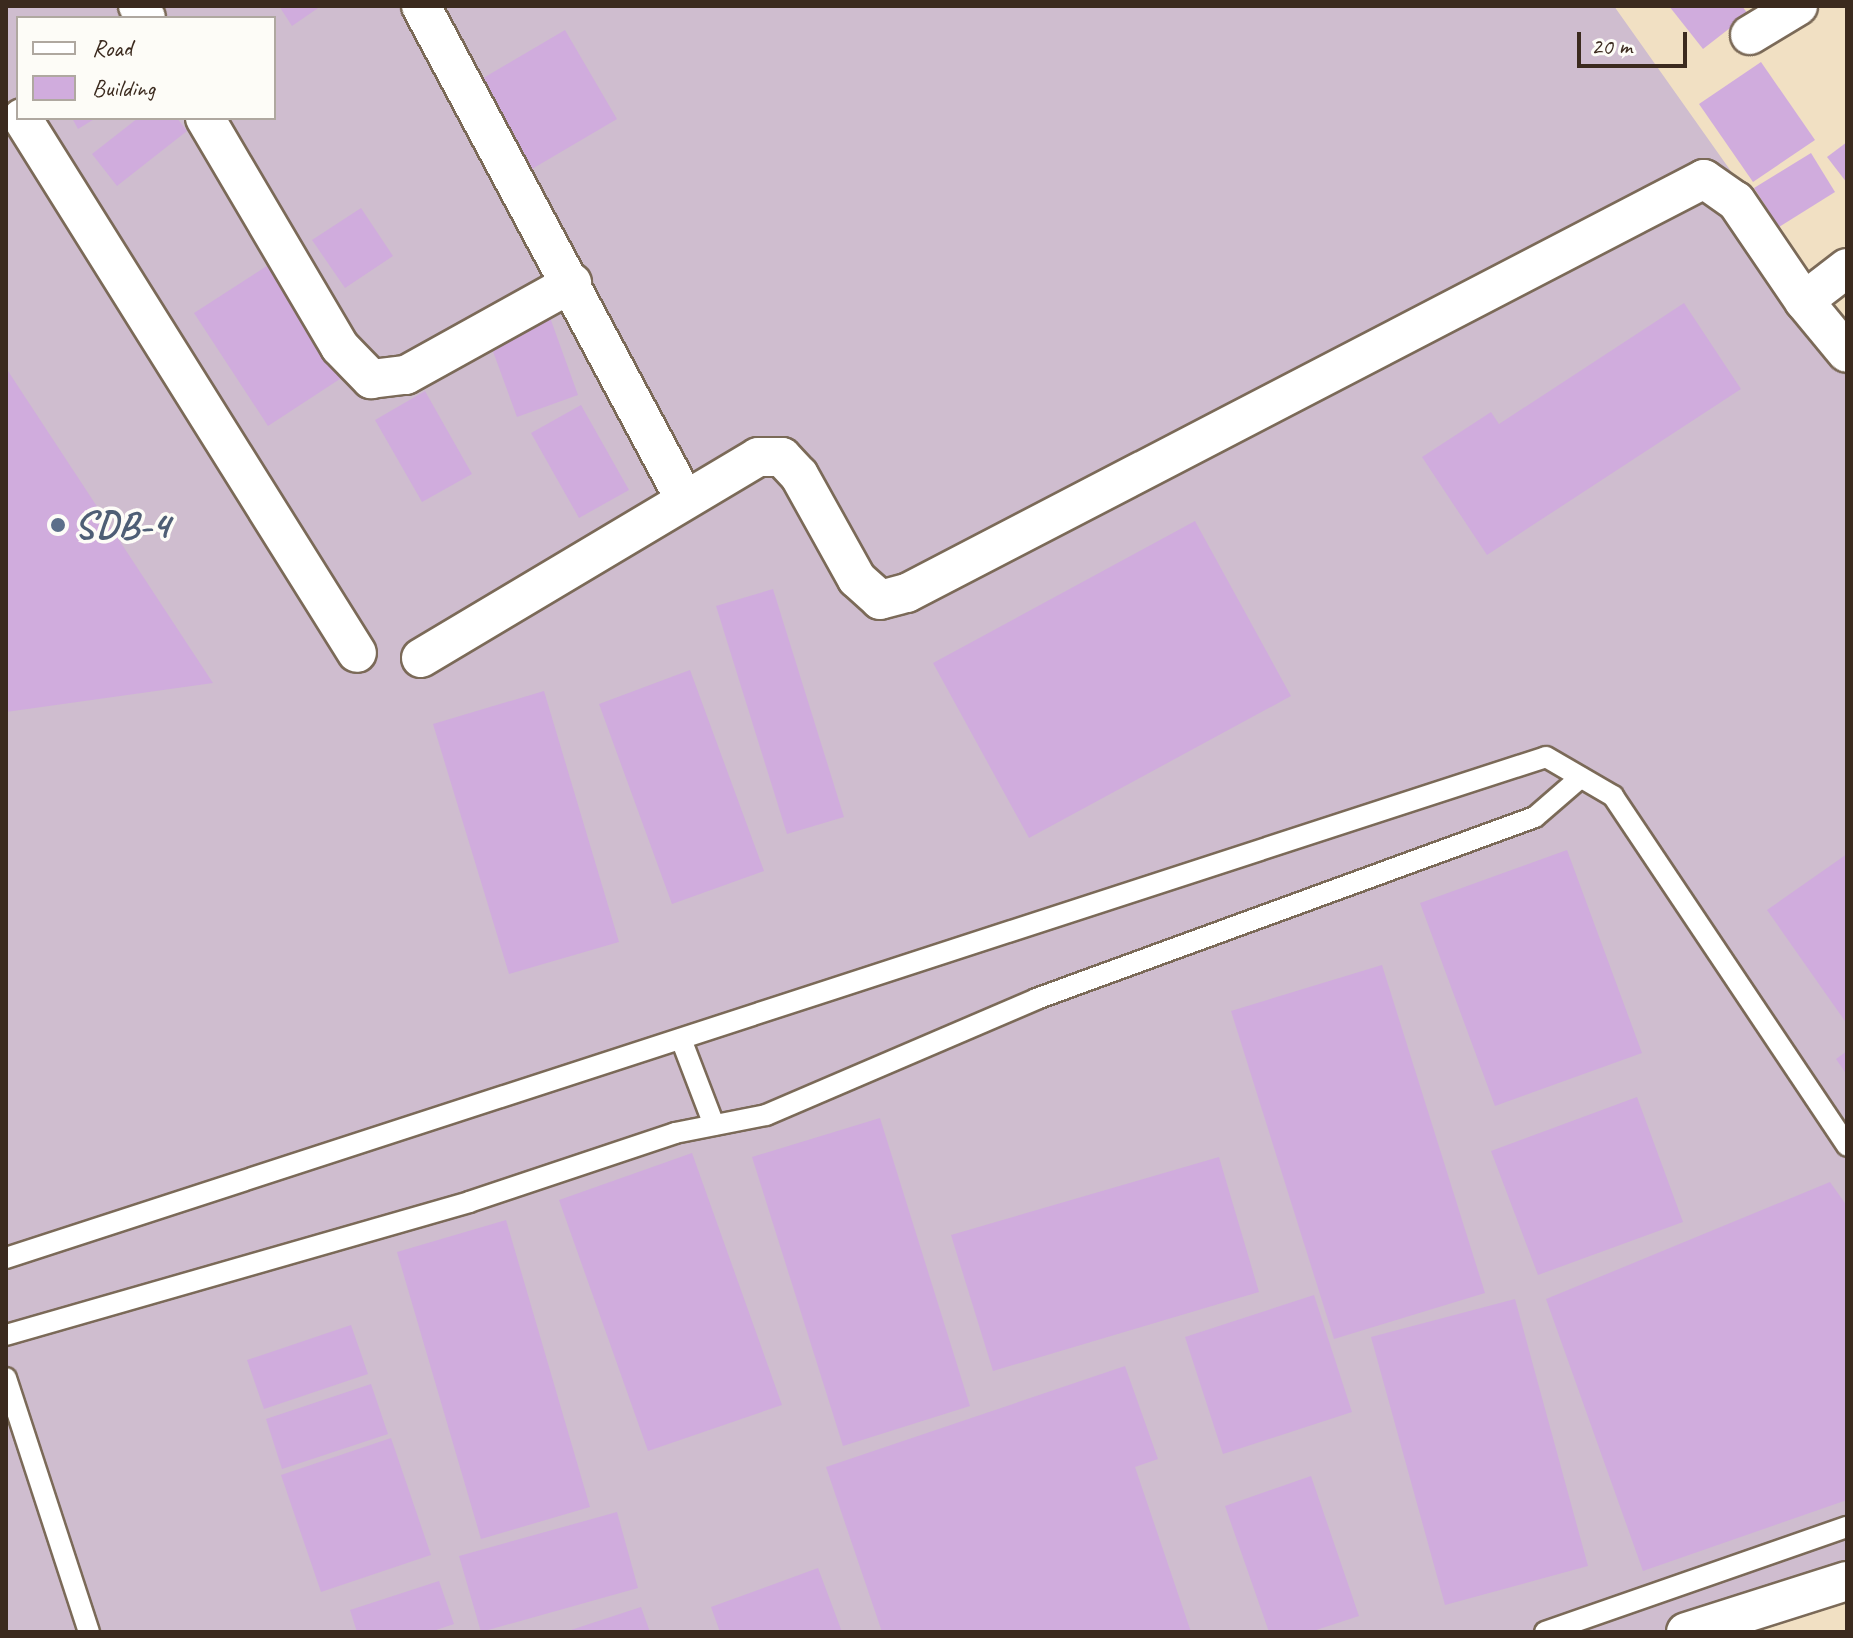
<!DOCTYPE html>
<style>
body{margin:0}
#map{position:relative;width:1853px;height:1638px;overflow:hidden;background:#f1e0c3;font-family:Caveat,sans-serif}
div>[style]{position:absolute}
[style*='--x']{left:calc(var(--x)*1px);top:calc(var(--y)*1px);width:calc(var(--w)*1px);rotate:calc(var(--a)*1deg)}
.industrial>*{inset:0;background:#cfbdcf}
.building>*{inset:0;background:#d0acdd}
.roads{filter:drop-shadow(2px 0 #7b6a58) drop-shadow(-2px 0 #7b6a58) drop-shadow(0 2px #7b6a58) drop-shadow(0 -2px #7b6a58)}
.service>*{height:20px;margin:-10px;padding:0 10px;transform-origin:10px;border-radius:10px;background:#fff}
.minor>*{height:38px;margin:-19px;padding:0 19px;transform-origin:19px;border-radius:19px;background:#fff}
.dots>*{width:22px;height:22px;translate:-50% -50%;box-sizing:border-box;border:4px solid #fdfcf7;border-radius:50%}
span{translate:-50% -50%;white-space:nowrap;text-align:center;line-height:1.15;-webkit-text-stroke:7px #fdfcf7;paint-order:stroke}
.service-label{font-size:40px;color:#4e5e75;font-weight:700}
.left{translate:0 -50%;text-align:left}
.frame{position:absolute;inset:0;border:8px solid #3b2a1e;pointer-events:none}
.legend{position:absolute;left:16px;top:16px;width:260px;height:104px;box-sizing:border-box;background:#fdfcf7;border:2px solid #afa8a0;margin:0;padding:10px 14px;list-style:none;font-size:24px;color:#3b2a1e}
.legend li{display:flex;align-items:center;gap:16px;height:40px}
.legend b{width:40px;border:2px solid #afa8a0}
.scale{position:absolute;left:1577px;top:32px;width:110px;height:36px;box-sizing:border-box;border:4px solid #3b2a1e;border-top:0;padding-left:10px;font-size:24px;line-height:28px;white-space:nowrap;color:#3b2a1e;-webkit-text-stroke:6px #fdfcf7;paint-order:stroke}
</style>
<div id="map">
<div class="industrial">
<i style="clip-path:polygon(evenodd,6px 6px,1614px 6px,1847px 335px,1847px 1597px,1751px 1632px,6px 1632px,6px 6px,18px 18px,274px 18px,274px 118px,18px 118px,18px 18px)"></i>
</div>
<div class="building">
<i style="clip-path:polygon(279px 6px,321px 6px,292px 26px)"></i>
<i style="clip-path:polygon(1669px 6px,1742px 6px,1748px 14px,1703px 49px)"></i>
<i style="clip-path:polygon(565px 30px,617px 119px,532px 169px,480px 80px)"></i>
<i style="clip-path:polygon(1761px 62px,1815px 140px,1753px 182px,1699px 104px)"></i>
<i style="clip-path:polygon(72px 118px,96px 118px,78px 129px)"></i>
<i style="clip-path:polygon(138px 118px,177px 118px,187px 131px,117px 186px,92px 154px)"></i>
<i style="clip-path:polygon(1847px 142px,1847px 183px,1827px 157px)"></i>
<i style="clip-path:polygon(1811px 153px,1835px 192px,1779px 227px,1754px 188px)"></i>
<i style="clip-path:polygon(361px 208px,393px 256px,345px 288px,312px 240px)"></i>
<i style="clip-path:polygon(273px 262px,346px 375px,268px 426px,194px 313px)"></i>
<i style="clip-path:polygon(1684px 303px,1741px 389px,1487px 555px,1422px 457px,1491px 412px,1499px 424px)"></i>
<i style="clip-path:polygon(548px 312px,578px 395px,517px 417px,487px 335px)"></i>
<i style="clip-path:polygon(6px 368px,213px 683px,6px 712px)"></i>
<i style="clip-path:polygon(425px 391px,472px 474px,422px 502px,375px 420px)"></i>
<i style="clip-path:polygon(581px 405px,629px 490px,579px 518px,531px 433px)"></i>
<i style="clip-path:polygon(1195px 521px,1291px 696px,1029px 838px,933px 663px)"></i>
<i style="clip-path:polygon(773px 589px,844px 817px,787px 834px,716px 606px)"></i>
<i style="clip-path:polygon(690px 670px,764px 871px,672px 904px,599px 704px)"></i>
<i style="clip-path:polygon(544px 691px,619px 942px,509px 974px,433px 724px)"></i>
<i style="clip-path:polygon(1567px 850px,1642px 1053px,1495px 1106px,1420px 903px)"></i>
<i style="clip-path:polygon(1847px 854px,1847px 1024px,1767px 910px)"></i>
<i style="clip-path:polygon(1382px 965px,1485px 1293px,1334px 1339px,1231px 1011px)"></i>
<i style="clip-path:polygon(1847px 1051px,1847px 1075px,1836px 1059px)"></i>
<i style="clip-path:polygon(1637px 1097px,1683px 1222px,1538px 1275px,1491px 1151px)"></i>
<i style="clip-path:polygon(880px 1118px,970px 1406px,843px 1446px,752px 1157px)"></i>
<i style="clip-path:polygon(692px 1153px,782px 1405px,648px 1451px,559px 1200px)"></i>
<i style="clip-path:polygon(1219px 1157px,1259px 1292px,993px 1371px,951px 1235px)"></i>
<i style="clip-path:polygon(1830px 1182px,1847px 1206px,1847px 1500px,1643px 1571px,1546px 1299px)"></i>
<i style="clip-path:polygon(506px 1220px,590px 1507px,481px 1539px,397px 1252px)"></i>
<i style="clip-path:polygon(1314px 1295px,1352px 1412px,1223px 1454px,1185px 1337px)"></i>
<i style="clip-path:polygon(1515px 1299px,1588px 1566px,1445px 1605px,1371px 1337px)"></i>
<i style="clip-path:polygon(351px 1325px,368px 1374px,264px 1409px,247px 1360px)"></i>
<i style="clip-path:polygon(1125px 1366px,1158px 1459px,1135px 1467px,1191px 1632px,882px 1632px,826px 1467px)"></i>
<i style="clip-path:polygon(371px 1384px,388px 1434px,282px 1469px,266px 1419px)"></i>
<i style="clip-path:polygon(391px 1438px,431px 1555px,321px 1592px,281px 1475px)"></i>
<i style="clip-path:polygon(1311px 1476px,1359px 1616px,1310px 1632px,1269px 1632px,1225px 1506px)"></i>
<i style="clip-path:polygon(617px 1512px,638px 1588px,481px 1632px,459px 1556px)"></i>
<i style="clip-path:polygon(818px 1568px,842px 1632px,720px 1632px,711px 1607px)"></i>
<i style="clip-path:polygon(439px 1581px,454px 1624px,430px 1632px,357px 1632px,350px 1610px)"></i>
<i style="clip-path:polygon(641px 1607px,650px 1632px,568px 1632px,568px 1631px)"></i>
</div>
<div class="roads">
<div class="service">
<i style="--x:681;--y:1039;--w:92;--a:69"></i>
<i style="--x:6;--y:1258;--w:1619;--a:-18.02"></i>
<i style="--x:1546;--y:757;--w:78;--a:30.2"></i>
<i style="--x:1613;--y:796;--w:421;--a:56.2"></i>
<i style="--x:6;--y:1335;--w:482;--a:-16"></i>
<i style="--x:469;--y:1202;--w:217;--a:-18.5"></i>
<i style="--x:675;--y:1133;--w:93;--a:-11.2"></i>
<i style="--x:766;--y:1115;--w:294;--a:-23.2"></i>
<i style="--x:1036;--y:999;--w:531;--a:-20.04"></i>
<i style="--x:1535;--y:817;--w:60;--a:-40.9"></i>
<i style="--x:6;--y:1378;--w:267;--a:71.9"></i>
<i style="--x:1545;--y:1632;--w:320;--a:-19.2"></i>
</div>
<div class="minor">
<i style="--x:138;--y:6;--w:14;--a:56"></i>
<i style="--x:421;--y:6;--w:558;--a:61.87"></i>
<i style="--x:1750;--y:35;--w:56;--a:-31.1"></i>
<i style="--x:22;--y:118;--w:631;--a:57.95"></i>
<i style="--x:205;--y:118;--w:266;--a:59.5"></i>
<i style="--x:340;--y:347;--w:45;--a:45.9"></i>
<i style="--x:371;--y:379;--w:35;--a:-7"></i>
<i style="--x:406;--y:375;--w:190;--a:-29"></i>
<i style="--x:1804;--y:301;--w:67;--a:50.4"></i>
<i style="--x:421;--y:658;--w:392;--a:-30.8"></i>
<i style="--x:758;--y:457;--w:24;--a:0"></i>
<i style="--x:782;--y:457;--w:25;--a:47"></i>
<i style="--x:799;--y:475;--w:119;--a:60.9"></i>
<i style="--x:857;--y:579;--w:31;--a:42"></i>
<i style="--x:880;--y:600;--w:28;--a:-15"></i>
<i style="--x:907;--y:593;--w:898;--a:-27.45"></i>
<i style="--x:1704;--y:179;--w:39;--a:35"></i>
<i style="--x:1736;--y:201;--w:121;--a:55.8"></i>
<i style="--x:1804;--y:301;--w:54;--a:-37.5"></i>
<i style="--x:1686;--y:1632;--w:169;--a:-17.6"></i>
</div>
</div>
<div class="dots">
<i style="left:58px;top:525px;background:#5c6f8a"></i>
</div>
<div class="service-label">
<span class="left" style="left:74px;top:525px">SDB-4</span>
</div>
<div class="frame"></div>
<ul class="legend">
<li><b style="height:10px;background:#fff"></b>Road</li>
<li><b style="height:22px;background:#d0acdd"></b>Building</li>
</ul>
<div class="scale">20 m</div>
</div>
